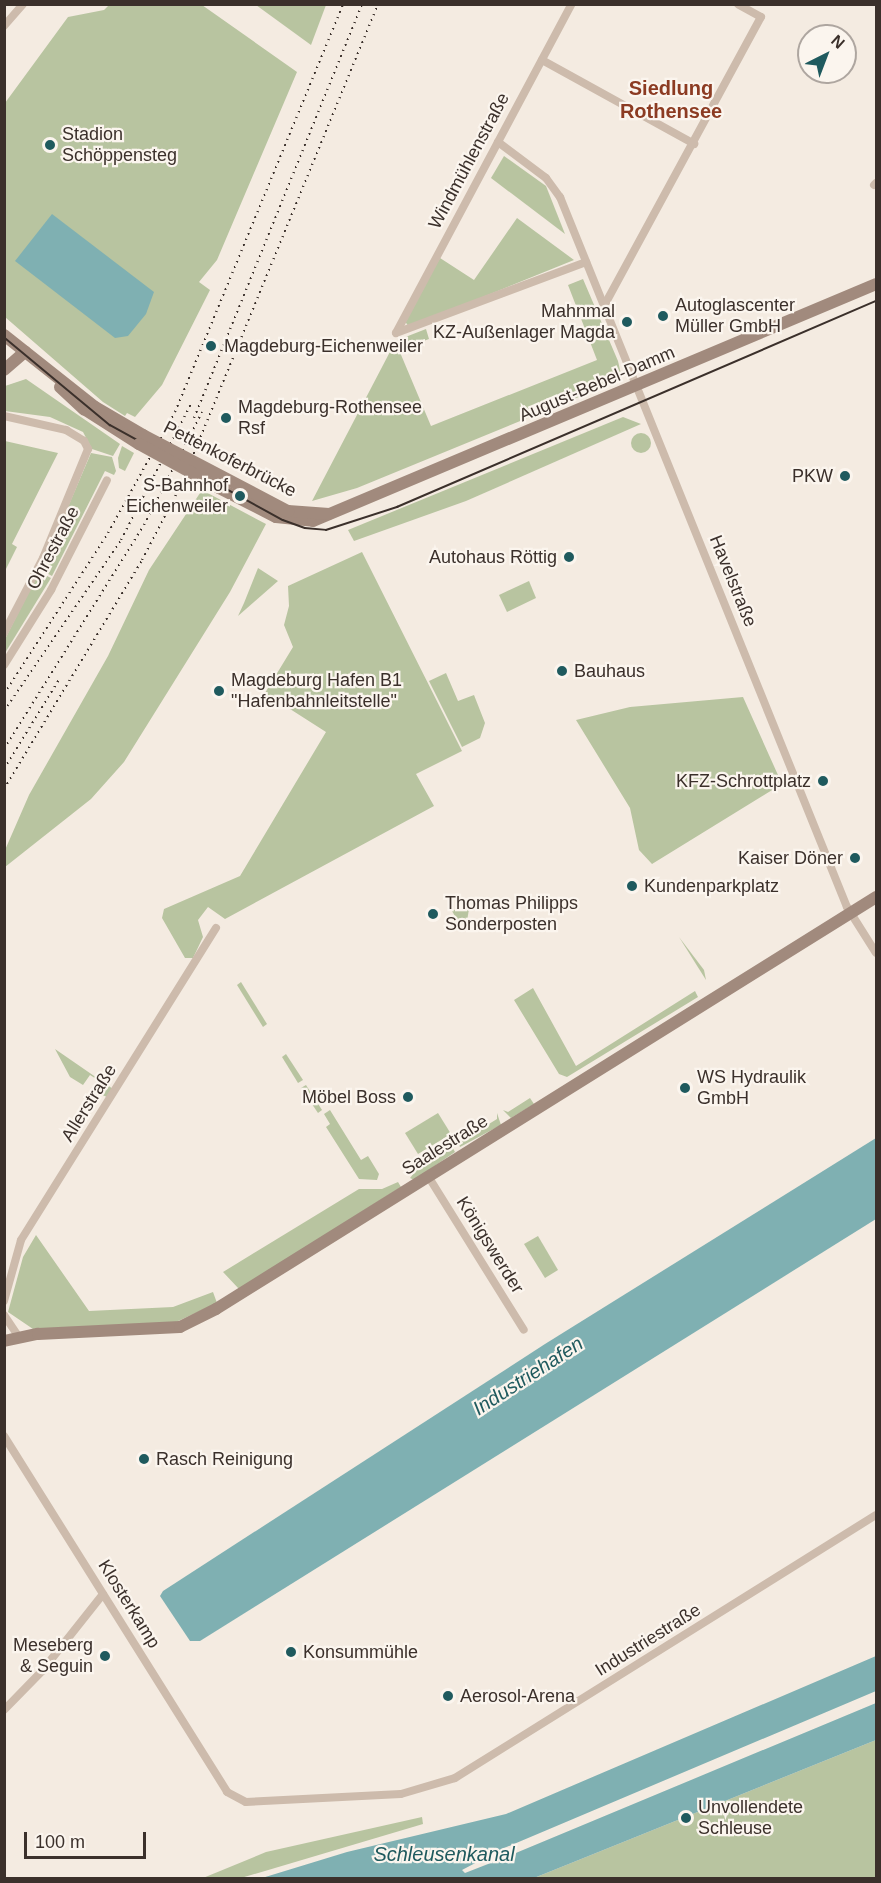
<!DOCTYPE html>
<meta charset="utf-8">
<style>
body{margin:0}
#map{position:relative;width:881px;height:1883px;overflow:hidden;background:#f4ebe1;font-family:Helvetica,sans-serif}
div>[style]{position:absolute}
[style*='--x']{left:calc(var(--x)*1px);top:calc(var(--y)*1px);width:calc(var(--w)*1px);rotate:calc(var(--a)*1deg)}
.green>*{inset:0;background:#b8c4a0}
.round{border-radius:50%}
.water>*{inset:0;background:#7fb0b2}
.street>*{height:8px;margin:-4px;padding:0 4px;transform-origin:4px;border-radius:4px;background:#cdbbac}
.secondary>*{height:12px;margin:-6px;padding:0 6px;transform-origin:6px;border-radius:6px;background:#a18a7d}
.tram>*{height:1.5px;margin:-0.75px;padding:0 0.75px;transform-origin:0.75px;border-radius:0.75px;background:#3b302b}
.rail>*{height:2px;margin-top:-1px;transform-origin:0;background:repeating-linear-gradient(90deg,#3b302b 0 1.5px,transparent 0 6px)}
.secondary-bridge>*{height:12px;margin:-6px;padding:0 6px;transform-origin:6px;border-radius:6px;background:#a18a7d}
.dots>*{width:16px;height:16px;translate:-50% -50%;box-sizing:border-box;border:3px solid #fbf5ee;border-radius:50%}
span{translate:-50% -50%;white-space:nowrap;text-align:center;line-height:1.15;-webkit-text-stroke:4.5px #fbf5ee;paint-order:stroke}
.poi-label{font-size:18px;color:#3b302b}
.left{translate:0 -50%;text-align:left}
.right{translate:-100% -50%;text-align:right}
.street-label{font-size:18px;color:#3b302b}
.neighbourhood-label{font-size:20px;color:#8c3b22;font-weight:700}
.water-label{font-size:20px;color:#1f5a5e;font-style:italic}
.frame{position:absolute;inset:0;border:6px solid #3b302b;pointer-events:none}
.north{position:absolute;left:797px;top:24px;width:60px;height:60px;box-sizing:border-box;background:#fbf5ee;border:2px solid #aea6a0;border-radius:50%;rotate:42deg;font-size:16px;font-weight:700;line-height:24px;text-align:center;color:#3b302b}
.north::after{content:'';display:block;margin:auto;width:21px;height:27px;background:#1f5a5e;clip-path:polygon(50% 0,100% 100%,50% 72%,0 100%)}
.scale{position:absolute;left:24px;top:1832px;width:122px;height:27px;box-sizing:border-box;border:3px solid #3b302b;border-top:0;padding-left:8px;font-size:18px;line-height:21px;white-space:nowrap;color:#3b302b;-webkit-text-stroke:4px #fbf5ee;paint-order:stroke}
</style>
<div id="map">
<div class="green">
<i style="clip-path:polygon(109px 5px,202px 5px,297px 72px,217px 260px,199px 282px,210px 290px,162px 385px,135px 417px,127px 413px,125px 416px,103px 402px,5px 317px,5px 103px,68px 17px,104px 10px)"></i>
<i style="clip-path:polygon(256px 5px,326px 5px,311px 45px)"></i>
<i style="clip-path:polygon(504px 156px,546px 186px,565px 234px,491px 178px)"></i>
<i style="clip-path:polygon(517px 218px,574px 260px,409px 327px,404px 320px,440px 258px,474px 280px)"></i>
<i style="clip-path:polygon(583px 279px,618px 361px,621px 374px,618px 381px,357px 488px,312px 501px,393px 346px,408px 336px,426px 329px,429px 339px,399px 350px,431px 426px,597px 360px,568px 285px)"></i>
<i style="clip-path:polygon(26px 379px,120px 444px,113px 456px,92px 449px,83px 432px,50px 417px,5px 411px,5px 386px)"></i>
<i style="clip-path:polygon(623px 417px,641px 424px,466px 501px,354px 541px,348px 530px)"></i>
<i class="round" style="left:631px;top:433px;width:20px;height:20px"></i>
<i style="clip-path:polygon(5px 441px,58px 453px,12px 544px,17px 547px,5px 571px)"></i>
<i style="clip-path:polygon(122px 446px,134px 453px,125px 471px,119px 468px,118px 458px)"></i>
<i style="clip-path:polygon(91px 453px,112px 457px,116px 471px,114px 475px,105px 471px,52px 576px,41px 570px)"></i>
<i style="clip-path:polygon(202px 490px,266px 524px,230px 592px,124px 762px,91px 799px,5px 867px,5px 850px,29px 795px,108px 656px,149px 570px)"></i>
<i style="clip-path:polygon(362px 552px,462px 751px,416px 774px,434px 806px,225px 919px,208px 907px,198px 920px,203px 937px,193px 958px,185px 958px,162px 918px,164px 909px,240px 876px,326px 732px,265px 693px,293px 647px,284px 625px,289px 606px,288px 586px)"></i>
<i style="clip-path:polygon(258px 568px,278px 581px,238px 616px,244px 603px)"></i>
<i style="clip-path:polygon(39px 572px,51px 578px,5px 653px,5px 639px)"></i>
<i style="clip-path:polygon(529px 581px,536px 598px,507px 612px,499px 595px)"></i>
<i style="clip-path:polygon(446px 673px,458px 701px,474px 695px,485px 723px,480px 738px,462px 747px,429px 681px)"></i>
<i style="clip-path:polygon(743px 697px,782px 784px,652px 864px,639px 850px,630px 808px,576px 720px,630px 707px)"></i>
<i style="clip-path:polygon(470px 903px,467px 921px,459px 923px,452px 911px)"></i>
<i style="clip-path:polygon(679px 937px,704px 970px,706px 980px)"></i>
<i style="clip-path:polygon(241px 982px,267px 1024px,263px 1027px,237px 985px)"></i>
<i style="clip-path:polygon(533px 988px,576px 1066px,695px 991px,698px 997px,567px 1077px,559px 1074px,514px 1000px)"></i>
<i style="clip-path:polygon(55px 1049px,113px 1089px,107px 1097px,95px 1092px,101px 1082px,90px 1075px,83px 1085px,70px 1077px)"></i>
<i style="clip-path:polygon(286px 1054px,303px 1080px,298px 1083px,282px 1057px)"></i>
<i style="clip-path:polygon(306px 1085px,322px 1110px,318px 1113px,301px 1088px)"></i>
<i style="clip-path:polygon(530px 1098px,534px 1104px,511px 1118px,503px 1110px,508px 1112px)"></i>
<i style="clip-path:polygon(330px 1110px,361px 1160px,368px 1156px,379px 1174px,377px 1180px,359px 1179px,326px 1127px,330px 1124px,324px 1114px)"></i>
<i style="clip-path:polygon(438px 1113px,451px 1134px,418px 1154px,405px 1133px)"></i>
<i style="clip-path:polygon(497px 1113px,501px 1125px,460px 1147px,458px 1143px,497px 1119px)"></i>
<i style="clip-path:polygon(450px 1143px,455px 1152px,414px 1180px,410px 1178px,426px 1158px)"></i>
<i style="clip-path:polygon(398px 1182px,401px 1187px,239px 1289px,223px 1272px,359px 1189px,382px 1189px)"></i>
<i style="clip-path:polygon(36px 1235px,89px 1311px,173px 1307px,213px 1292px,217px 1303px,176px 1322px,33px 1329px,8px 1312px,23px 1257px)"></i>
<i style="clip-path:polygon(538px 1236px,558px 1270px,545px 1278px,524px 1244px)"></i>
<i style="clip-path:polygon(876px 1740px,876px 1878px,534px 1878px)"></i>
<i style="clip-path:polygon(422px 1817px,423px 1824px,241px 1878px,203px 1878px,266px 1852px)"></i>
</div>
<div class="water">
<i style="clip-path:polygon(52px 214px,154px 292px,146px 314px,128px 336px,115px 338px,15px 261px)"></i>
<i style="clip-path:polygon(876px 1138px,876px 1219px,200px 1641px,190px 1641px,160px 1596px,163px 1591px,545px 1344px)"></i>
<i style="clip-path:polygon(876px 1656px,876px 1691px,502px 1849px,462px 1870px,465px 1873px,506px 1857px,876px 1703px,876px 1740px,534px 1878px,262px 1878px,347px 1852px,506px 1814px)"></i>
</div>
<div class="street">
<i style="--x:4;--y:26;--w:29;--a:-49"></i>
<i style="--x:542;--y:60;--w:174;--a:28.9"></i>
<i style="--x:498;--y:142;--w:60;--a:36.9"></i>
<i style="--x:546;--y:178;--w:24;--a:54"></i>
<i style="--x:560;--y:197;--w:766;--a:67.99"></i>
<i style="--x:847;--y:907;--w:54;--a:57.8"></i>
<i style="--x:874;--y:185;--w:3;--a:-45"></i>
<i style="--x:604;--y:306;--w:329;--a:-61.5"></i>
<i style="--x:761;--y:17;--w:26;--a:-151"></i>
<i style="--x:396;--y:333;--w:373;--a:-61.9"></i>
<i style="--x:396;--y:333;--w:203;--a:-20.5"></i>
<i style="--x:4;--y:416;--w:64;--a:12.7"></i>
<i style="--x:66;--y:430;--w:21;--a:31"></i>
<i style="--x:84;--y:441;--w:9;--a:63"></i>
<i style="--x:88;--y:449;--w:118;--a:112.4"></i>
<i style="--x:43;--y:558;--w:85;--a:117.5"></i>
<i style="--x:4;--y:665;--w:89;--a:-57.9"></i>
<i style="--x:51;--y:590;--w:123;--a:-63"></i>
<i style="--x:428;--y:1176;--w:181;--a:58.1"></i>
<i style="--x:4;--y:1301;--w:63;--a:-74.4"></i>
<i style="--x:21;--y:1240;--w:368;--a:-58"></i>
<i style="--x:4;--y:1315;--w:27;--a:56"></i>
<i style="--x:4;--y:1436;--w:420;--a:57.9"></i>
<i style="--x:227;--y:1792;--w:21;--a:28"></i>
<i style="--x:246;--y:1802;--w:155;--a:-3"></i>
<i style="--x:401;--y:1794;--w:56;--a:-16.5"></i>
<i style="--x:455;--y:1778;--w:496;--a:-32"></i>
<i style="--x:4;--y:1710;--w:54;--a:-45.7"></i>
<i style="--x:42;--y:1671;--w:98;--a:-51.6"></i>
</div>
<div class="secondary">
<i style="--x:4;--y:335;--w:116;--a:38.4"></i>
<i style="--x:95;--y:407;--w:56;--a:30.3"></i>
<i style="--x:4;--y:370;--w:28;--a:-41"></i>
<i style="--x:60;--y:387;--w:33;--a:43"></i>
<i style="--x:84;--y:409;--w:65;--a:32.5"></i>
<i style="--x:219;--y:488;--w:64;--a:27"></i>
<i style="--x:276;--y:517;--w:37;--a:6"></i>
<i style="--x:313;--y:521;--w:611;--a:-22.83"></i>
<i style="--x:288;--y:511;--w:41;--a:4.2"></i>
<i style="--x:4;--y:1341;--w:35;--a:-12"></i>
<i style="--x:38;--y:1334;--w:142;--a:-2.8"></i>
<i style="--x:180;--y:1327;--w:40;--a:-26.6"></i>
<i style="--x:216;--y:1309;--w:778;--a:-31.97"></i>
</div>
<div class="tram">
<i style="--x:4;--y:337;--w:138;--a:39.7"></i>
<i style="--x:110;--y:425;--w:197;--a:28.8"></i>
<i style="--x:283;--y:520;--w:23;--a:20"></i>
<i style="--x:305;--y:528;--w:21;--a:5"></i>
<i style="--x:326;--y:530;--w:75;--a:-17.9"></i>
<i style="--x:397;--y:507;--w:521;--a:-23.27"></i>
</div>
<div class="rail">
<i style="--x:194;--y:418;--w:447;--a:-67.9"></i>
<i style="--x:4;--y:694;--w:192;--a:-57.1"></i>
<i style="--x:108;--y:533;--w:138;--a:-61"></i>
<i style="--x:175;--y:412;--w:441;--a:-67.6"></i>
<i style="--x:4;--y:711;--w:207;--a:-55.6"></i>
<i style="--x:121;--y:540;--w:153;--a:-62.8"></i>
<i style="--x:4;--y:749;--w:264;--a:-58"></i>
<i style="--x:144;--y:525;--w:127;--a:-62.8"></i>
<i style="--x:4;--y:769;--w:107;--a:-58.4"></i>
<i style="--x:4;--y:789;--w:267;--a:-58.9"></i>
<i style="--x:142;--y:560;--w:82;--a:-62.5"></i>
<i style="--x:180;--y:487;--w:522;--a:-67.71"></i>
</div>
<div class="secondary-bridge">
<i style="--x:143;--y:435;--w:164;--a:27.7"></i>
<i style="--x:139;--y:444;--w:91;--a:28.8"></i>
</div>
<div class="dots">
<i style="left:50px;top:145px;background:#1f5a5e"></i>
<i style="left:663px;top:316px;background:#1f5a5e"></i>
<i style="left:627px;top:322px;background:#1f5a5e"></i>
<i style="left:211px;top:346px;background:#1f5a5e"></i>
<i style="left:226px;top:418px;background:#1f5a5e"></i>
<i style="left:845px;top:476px;background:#1f5a5e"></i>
<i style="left:240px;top:496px;background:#1f5a5e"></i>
<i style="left:569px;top:557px;background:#1f5a5e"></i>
<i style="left:562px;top:671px;background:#1f5a5e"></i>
<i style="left:219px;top:691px;background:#1f5a5e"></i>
<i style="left:823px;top:781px;background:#1f5a5e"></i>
<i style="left:855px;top:858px;background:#1f5a5e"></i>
<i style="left:632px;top:886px;background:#1f5a5e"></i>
<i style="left:433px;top:914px;background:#1f5a5e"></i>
<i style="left:685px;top:1088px;background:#1f5a5e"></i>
<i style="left:408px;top:1097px;background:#1f5a5e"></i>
<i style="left:144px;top:1459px;background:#1f5a5e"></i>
<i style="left:291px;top:1652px;background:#1f5a5e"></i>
<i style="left:105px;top:1656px;background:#1f5a5e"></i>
<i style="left:448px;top:1696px;background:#1f5a5e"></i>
<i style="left:686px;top:1818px;background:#1f5a5e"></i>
</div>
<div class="poi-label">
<span class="left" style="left:62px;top:145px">Stadion<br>Schöppensteg</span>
<span class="left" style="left:675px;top:316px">Autoglascenter<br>Müller GmbH</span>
<span class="right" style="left:615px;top:322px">Mahnmal<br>KZ-Außenlager Magda</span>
<span class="left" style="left:224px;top:346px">Magdeburg-Eichenweiler</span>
<span class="left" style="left:238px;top:418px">Magdeburg-Rothensee<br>Rsf</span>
<span class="right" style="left:833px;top:476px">PKW</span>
<span class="right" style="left:228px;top:496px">S-Bahnhof<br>Eichenweiler</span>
<span class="right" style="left:557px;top:557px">Autohaus Röttig</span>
<span class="left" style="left:574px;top:671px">Bauhaus</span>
<span class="left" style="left:231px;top:691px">Magdeburg Hafen B1<br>"Hafenbahnleitstelle"</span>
<span class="right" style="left:811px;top:781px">KFZ-Schrottplatz</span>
<span class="right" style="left:843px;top:858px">Kaiser Döner</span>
<span class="left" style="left:644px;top:886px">Kundenparkplatz</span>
<span class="left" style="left:445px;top:914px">Thomas Philipps<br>Sonderposten</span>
<span class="left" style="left:697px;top:1088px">WS Hydraulik<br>GmbH</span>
<span class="right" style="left:396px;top:1097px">Möbel Boss</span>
<span class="left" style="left:156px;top:1459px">Rasch Reinigung</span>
<span class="right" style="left:93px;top:1656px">Meseberg<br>&amp; Seguin</span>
<span class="left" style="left:303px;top:1652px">Konsummühle</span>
<span class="left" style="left:460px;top:1696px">Aerosol-Arena</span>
<span class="left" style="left:698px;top:1818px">Unvollendete<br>Schleuse</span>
</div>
<div class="street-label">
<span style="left:469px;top:161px;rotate:-62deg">Windmühlenstraße</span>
<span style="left:597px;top:384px;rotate:-23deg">August-Bebel-Damm</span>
<span style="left:230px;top:459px;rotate:27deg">Pettenkoferbrücke</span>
<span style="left:53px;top:548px;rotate:-62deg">Ohrestraße</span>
<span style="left:733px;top:581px;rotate:68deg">Havelstraße</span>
<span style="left:89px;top:1103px;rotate:-58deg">Allerstraße</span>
<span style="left:445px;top:1145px;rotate:-32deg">Saalestraße</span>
<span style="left:490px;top:1245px;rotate:58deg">Königswerder</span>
<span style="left:129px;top:1604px;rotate:58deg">Klosterkamp</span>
<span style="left:648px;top:1640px;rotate:-32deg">Industriestraße</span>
</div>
<div class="neighbourhood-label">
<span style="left:671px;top:100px">Siedlung<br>Rothensee</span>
</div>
<div class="water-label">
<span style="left:528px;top:1376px;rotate:-33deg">Industriehafen</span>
<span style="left:444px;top:1854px">Schleusenkanal</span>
</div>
<div class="frame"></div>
<div class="north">N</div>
<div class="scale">100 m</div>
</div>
